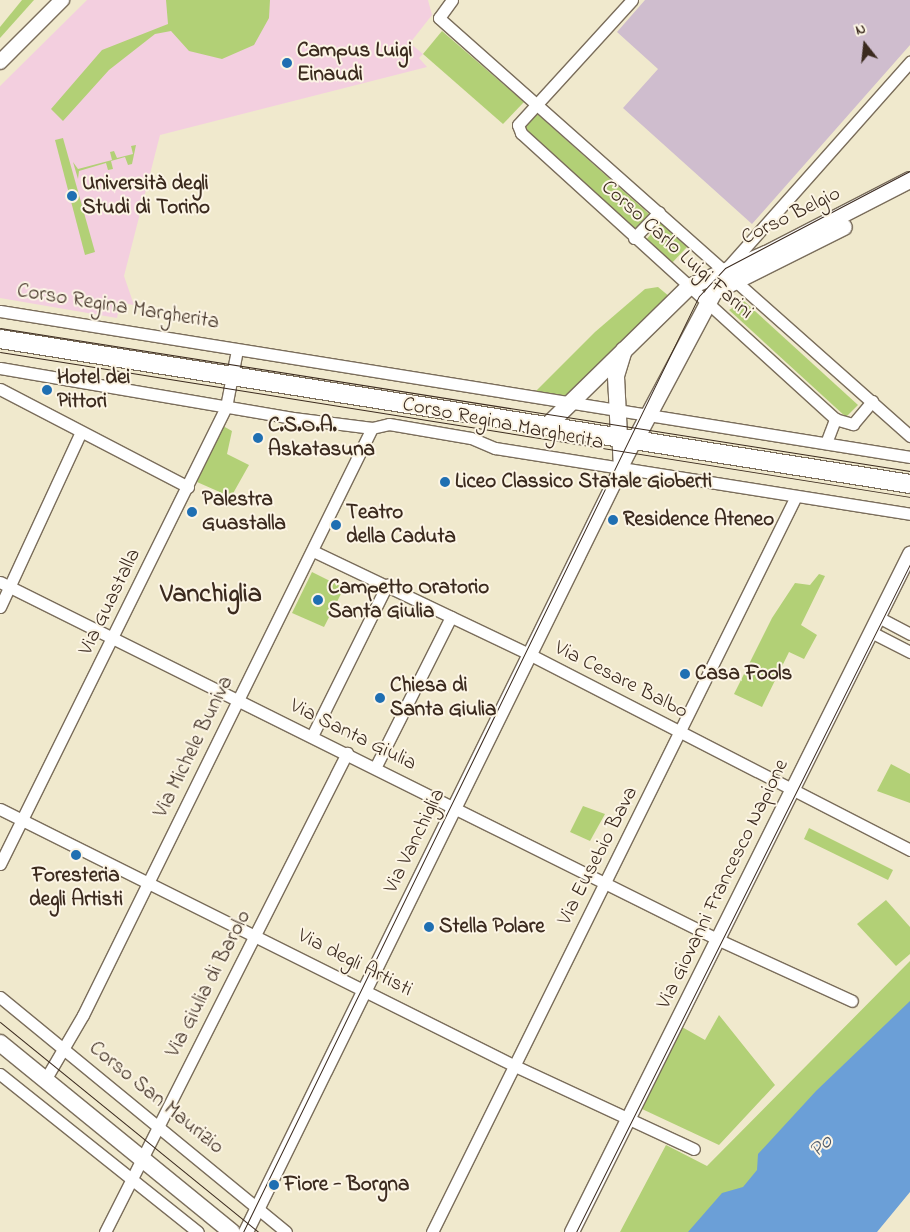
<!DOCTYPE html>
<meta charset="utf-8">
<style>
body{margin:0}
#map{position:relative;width:910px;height:1232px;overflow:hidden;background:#f0e9cd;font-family:"Indie Flower",sans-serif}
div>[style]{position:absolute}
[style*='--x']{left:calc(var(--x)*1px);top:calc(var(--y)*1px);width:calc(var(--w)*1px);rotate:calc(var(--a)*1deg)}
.built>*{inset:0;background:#f3cfdf}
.industrial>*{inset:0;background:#cfbdce}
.green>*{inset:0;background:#b2d076}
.water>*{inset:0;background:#6b9fd7}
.roads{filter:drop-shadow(1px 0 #7a6d5b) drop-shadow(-1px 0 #7a6d5b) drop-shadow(0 1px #7a6d5b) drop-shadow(0 -1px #7a6d5b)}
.minor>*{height:11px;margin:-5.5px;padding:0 5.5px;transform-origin:5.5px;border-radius:5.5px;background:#fff}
.tertiary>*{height:14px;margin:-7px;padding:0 7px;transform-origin:7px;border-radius:7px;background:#fff}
.secondary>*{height:16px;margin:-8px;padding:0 8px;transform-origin:8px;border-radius:8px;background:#fff}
.primary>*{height:18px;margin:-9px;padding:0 9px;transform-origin:9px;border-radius:9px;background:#fff}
.tram>*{height:1px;margin:-0.5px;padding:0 0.5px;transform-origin:0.5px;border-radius:0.5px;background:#3b2a1e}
.dots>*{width:14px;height:14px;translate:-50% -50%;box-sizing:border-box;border:2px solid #fcf5e5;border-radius:50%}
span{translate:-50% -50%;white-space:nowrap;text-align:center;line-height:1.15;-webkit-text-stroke:4px #fcf5e5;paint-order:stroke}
.poi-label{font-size:21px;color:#3b2a1e;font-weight:700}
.left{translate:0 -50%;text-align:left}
.street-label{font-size:21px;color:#3b2a1e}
.water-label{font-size:22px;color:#4e5968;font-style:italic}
.district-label{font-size:26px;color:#3b2a1e;font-weight:700}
.north{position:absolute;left:840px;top:20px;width:50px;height:50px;-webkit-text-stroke:4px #fcf5e5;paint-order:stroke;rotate:344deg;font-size:14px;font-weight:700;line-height:20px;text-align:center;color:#3b2a1e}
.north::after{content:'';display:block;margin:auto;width:18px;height:22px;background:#3b2a1e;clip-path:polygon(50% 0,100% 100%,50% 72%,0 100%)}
</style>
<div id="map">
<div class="built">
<i style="clip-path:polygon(87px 0,428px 0,432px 15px,410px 43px,423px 54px,419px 58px,427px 67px,160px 135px,124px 276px,134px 305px,120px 303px,117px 318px,0 298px,0 86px)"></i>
</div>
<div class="industrial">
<i style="clip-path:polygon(645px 0,910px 0,910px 45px,752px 224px,623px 108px,658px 69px,617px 32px)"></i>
</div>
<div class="green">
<i style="clip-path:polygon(22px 0,34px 0,0 38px,0 27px)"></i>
<i style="clip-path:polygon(166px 0,270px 0,269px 18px,254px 45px,222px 59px,189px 51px,171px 31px,155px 34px,109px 70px,63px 121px,51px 109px,102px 50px,168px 24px)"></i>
<i style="clip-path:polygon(442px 31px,524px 102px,503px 124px,423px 54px)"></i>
<i style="clip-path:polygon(535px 112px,649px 214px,634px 231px,520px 129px)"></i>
<i style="clip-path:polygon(63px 138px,95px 252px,85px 255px,55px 140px)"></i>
<i style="clip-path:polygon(136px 145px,132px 164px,128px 165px,125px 157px,111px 161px,113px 169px,108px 170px,106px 163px,79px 171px,78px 179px,73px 162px,78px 169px,112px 160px,110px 152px,114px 151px,117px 158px,133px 154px,131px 146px)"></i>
<i style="clip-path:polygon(661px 223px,687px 247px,671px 264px,645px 241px)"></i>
<i style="clip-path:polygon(658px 287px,670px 297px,570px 405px,529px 398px,595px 332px,645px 289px)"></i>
<i style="clip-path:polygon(744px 301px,858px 405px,846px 417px,729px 310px)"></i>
<i style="clip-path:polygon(223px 426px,232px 431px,227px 454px,249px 465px,231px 497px,197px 482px)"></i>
<i style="clip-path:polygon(312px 572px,344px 588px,324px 627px,292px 613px)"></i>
<i style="clip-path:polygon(819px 574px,825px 576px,801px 625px,817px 635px,804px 659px,789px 652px,762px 707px,734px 694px,772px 618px,795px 583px,810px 585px)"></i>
<i style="clip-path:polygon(891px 764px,910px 774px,910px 803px,877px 791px)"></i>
<i style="clip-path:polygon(583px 806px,605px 814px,590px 841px,570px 832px)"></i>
<i style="clip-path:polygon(809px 828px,893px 870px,888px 880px,804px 839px)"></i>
<i style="clip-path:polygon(886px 900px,910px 927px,910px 954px,896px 966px,857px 924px)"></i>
<i style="clip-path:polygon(910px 961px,910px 1020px,707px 1232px,620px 1232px,666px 1145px,707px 1166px)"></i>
<i style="clip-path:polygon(719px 1015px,775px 1085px,719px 1145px,642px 1109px,682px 1027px,705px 1040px)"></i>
</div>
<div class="water">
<i style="clip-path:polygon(910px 1001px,910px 1192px,877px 1232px,688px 1232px,722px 1193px,743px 1187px,757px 1170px,758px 1154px,816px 1091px)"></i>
</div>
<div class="roads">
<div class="minor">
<i style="--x:452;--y:0;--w:22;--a:126"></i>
<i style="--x:439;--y:18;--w:630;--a:41.59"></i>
<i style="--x:632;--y:0;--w:169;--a:132.4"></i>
<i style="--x:518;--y:125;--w:9;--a:69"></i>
<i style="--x:521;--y:133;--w:425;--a:42.3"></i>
<i style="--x:835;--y:419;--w:19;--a:16"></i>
<i style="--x:853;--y:424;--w:30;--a:-50"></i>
<i style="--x:634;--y:238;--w:36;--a:-46"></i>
<i style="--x:727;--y:268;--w:276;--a:-48.4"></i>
<i style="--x:0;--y:311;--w:922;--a:9.11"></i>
<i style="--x:0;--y:368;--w:297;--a:9.7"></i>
<i style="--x:293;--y:418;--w:80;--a:7.2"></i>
<i style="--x:372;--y:428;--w:17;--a:-13"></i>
<i style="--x:389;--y:424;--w:83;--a:9.7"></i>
<i style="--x:471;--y:438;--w:26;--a:23"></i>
<i style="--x:495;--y:448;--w:420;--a:9"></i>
<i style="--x:0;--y:389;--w:212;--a:27.5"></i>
<i style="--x:826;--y:443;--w:26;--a:-69"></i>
<i style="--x:621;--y:469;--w:34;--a:-63"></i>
<i style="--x:313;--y:551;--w:237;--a:25.5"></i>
<i style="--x:527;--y:653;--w:431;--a:27.2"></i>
<i style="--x:0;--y:582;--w:803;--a:26.47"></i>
<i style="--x:719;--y:940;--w:146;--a:24.6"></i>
<i style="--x:0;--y:607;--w:193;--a:-65.2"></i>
<i style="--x:880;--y:618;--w:34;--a:28"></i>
<i style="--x:873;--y:633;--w:42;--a:27.2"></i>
<i style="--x:312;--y:736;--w:169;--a:-63.6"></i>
<i style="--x:376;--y:766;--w:167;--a:-63.3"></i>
<i style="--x:0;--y:809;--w:576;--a:26.52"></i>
<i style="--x:515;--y:1066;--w:197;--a:24.9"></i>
<i style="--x:0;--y:864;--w:510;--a:-63.69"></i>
<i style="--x:226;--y:407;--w:58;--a:-79.1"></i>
<i style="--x:0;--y:997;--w:370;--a:39.4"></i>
<i style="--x:0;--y:1074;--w:253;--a:38.6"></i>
<i style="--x:45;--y:1080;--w:75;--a:-59.7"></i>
<i style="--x:83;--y:1015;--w:654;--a:-63.79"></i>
<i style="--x:105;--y:1232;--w:537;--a:-63.2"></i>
<i style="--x:432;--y:1232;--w:821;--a:-63.68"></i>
</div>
<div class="tertiary">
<i style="--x:0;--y:62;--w:88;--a:-45"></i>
<i style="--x:246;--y:1232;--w:850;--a:-63.83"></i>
<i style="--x:621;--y:469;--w:33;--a:-93"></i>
<i style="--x:572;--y:1232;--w:758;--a:-63.5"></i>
</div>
<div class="secondary">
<i style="--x:546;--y:427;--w:200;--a:-44.4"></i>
<i style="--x:689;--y:287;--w:84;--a:-23.2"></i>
<i style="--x:766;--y:254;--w:162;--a:-27.2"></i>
<i style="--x:619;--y:436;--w:60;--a:-92.9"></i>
<i style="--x:616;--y:376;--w:27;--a:-73"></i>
<i style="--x:636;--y:439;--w:166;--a:-62"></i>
<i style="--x:714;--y:292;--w:145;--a:-26.6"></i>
<i style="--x:0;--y:1043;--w:299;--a:39.2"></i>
</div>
<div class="primary">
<i style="--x:0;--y:339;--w:921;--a:9.05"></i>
</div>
</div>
<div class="tram">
<i style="--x:0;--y:328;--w:921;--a:8.93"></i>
<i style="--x:0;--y:352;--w:921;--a:9.05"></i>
<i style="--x:0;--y:1022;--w:333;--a:39.1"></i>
<i style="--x:243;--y:1232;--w:1041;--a:-64.03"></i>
<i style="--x:699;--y:296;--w:38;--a:-47"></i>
<i style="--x:725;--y:268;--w:209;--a:-27.7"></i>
<i style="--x:576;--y:1232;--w:747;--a:-63.43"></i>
</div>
<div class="dots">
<i style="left:287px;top:63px;background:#1f6fb2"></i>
<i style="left:72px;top:196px;background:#1f6fb2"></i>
<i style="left:47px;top:390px;background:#1f6fb2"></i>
<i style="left:258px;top:438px;background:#1f6fb2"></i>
<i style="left:445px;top:482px;background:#1f6fb2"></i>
<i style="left:192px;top:512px;background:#1f6fb2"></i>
<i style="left:613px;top:520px;background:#1f6fb2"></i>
<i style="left:336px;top:525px;background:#1f6fb2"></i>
<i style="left:318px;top:600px;background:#1f6fb2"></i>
<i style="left:685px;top:674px;background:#1f6fb2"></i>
<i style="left:380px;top:698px;background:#1f6fb2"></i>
<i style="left:76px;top:855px;background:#1f6fb2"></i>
<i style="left:429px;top:927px;background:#1f6fb2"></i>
<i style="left:274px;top:1185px;background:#1f6fb2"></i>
</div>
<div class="poi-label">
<span class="left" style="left:297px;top:63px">Campus Luigi<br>Einaudi</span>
<span class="left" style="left:82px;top:196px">Università degli<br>Studi di Torino</span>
<span class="left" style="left:57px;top:390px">Hotel dei<br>Pittori</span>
<span class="left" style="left:268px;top:438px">C.S.O.A.<br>Askatasuna</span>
<span class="left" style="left:455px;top:482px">Liceo Classico Statale Gioberti</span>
<span class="left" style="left:202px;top:512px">Palestra<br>Guastalla</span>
<span class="left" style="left:346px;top:525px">Teatro<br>della Caduta</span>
<span class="left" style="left:623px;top:520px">Residence Ateneo</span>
<span class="left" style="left:328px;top:600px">Campetto Oratorio<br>Santa Giulia</span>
<span class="left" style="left:695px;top:674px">Casa Fools</span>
<span class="left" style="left:390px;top:698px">Chiesa di<br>Santa Giulia</span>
<span style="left:76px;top:888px">Foresteria<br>degli Artisti</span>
<span class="left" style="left:439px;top:927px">Stella Polare</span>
<span class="left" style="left:284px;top:1185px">Fiore - Borgna</span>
</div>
<div class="street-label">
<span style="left:791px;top:216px;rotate:-26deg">Corso Belgio</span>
<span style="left:677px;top:250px;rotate:42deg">Corso Carlo Luigi Farini</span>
<span style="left:118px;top:307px;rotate:9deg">Corso Regina Margherita</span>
<span style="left:503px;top:424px;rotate:11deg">Corso Regina Margherita</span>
<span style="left:110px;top:602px;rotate:-64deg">Via Guastalla</span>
<span style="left:621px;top:680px;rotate:27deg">Via Cesare Balbo</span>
<span style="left:353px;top:735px;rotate:26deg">Via Santa Giulia</span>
<span style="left:194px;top:747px;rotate:-64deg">Via Michele Buniva</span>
<span style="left:415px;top:841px;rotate:-64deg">Via Vanchiglia</span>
<span style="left:598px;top:856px;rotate:-63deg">Via Eusebio Bava</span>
<span style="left:723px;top:884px;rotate:-64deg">Via Giovanni Francesco Napione</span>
<span style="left:355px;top:963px;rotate:27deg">Via degli Artisti</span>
<span style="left:209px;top:984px;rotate:-63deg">Via Giulia di Barolo</span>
<span style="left:156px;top:1098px;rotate:39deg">Corso San Maurizio</span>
</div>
<div class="water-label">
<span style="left:822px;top:1147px;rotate:-43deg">Po</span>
</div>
<div class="district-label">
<span style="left:211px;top:596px">Vanchiglia</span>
</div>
<div class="north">N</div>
</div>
